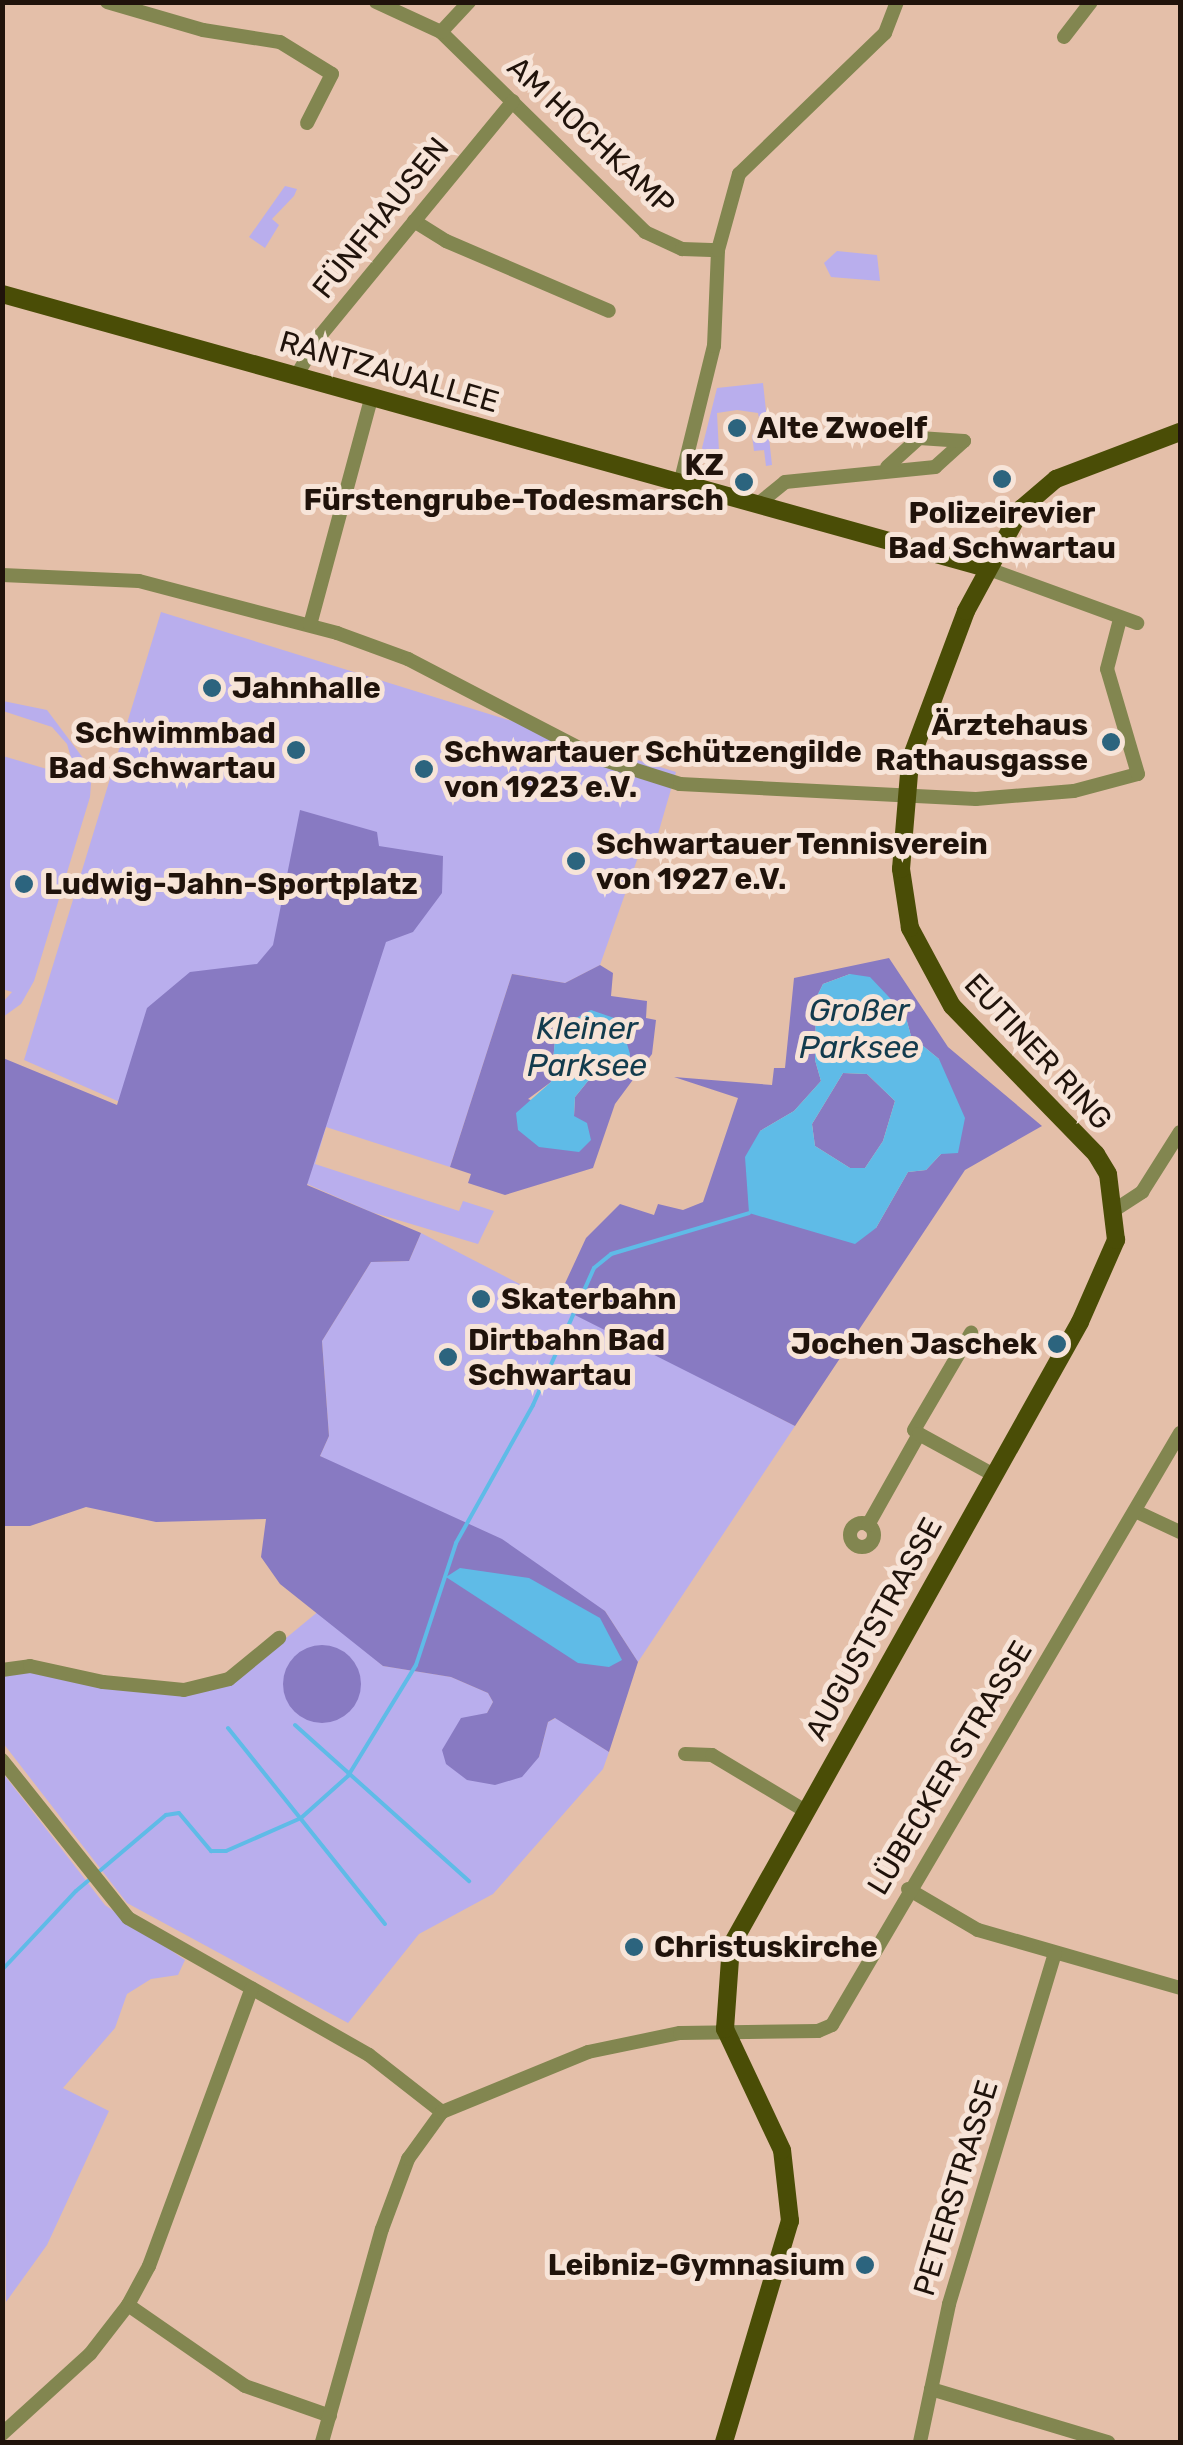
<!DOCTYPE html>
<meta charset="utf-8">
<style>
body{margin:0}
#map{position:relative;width:1183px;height:2445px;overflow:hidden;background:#e4bfa9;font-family:Rubik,sans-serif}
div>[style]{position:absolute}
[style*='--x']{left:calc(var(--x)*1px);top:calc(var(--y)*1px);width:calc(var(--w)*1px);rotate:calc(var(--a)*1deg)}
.green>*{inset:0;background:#b9aeed}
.forest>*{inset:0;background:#887ac2}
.round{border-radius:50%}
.water>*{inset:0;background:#5fbbe7}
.stream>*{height:4px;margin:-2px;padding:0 2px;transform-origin:2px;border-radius:2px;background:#5fbbe7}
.minor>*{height:14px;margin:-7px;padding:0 7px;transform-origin:7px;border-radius:7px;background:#828650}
.minor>.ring{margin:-7px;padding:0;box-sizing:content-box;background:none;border:14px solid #828650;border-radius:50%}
.major>*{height:18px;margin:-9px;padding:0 9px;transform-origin:9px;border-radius:9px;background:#4a4d06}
.dots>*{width:28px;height:28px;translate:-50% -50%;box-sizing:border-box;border:5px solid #f7e4d8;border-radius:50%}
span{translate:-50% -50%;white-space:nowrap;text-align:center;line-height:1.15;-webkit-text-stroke:10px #f7e4d8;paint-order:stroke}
.street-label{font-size:30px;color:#20130b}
.poi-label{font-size:30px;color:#20130b;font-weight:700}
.left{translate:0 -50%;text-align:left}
.right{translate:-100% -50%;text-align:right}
.water-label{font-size:32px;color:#123b4d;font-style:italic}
.frame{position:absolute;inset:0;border:5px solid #20130b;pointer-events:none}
</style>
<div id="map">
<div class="green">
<i style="clip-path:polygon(285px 186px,297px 189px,294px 196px,272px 219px,279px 225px,265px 248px,249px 237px)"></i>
<i style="clip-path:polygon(837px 251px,877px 255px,880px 281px,831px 277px,824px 263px)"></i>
<i style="clip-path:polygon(763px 383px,772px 465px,766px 466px,764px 450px,754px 451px,752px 435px,762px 433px,758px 413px,737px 410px,717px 413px,720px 471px,712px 469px,702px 448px,717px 388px)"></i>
<i style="clip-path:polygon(161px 612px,676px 772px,658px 834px,643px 843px,600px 965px,565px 983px,512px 974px,450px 1167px,326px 1127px,315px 1164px,459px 1211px,463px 1201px,494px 1211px,478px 1244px,371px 1212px,24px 1060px)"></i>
<i style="clip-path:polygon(3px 701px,47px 710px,92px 770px,90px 797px,34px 981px,21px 1004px,3px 1017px,3px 1002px,12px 992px,2px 989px,3px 756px,77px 778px,67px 744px,52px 727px,3px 711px)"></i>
<i style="clip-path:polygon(421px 1233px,795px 1426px,638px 1662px,605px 1611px,320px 1456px,329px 1436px,322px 1341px,371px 1262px,409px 1261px)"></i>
<i style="clip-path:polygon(320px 1610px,383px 1666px,451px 1677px,488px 1693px,493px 1702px,487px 1713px,539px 1757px,548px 1722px,556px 1718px,609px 1752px,603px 1769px,493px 1894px,419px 1934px,348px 2023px,127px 1903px,3px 1743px,3px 1676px,23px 1670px,133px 1691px,233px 1682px)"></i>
<i style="clip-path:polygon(2px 1772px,105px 1905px,185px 1960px,178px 1975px,151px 1979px,127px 1994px,115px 2028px,63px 2088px,109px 2111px,47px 2245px,6px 2302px)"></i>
</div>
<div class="forest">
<i style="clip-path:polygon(300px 810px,377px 832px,379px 846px,443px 856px,442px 893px,413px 932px,386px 942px,307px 1185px,421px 1233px,409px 1261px,371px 1262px,322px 1341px,329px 1436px,320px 1456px,502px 1539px,605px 1611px,638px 1662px,609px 1752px,555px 1718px,548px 1722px,539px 1757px,522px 1777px,495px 1785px,467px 1780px,446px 1764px,442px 1750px,461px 1718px,487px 1713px,493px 1702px,488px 1693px,451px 1677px,383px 1666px,280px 1584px,261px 1557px,266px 1519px,156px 1522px,86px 1507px,30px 1526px,3px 1526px,3px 1058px,117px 1105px,147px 1008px,190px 972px,257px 964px,273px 945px)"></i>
<i style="clip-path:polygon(evenodd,889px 958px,948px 1047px,1042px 1126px,965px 1170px,795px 1426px,555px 1305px,586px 1238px,620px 1204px,654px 1215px,658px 1204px,683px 1210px,703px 1202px,738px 1098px,674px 1077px,772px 1085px,774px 1068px,785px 1068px,794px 978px,889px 958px,850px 974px,905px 1014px,911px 1036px,939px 1059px,941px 1154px,926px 1170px,908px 1172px,876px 1228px,760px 1131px,794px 1111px,821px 1081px,815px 1060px,816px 998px,823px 984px,850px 974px)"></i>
<i style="clip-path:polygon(evenodd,600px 965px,613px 973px,611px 996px,647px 1001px,646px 1018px,656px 1020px,652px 1054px,615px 1104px,593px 1168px,505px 1195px,468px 1183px,471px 1174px,450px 1167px,512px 974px,565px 983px,600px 965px,556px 1029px,630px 1054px,625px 1073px,588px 1081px,575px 1097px,574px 1116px,528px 1099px,551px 1082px,556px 1029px)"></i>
<i style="clip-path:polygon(843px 1073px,867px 1074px,895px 1101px,883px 1141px,865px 1168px,850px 1168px,815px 1146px,812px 1124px)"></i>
<i class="round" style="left:283px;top:1645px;width:78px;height:78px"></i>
</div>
<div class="water">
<i style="clip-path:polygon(evenodd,850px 974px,870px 977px,905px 1014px,911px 1036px,939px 1059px,965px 1118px,958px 1153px,941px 1154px,926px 1170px,908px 1172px,876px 1228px,855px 1244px,749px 1213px,745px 1157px,760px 1131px,794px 1111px,821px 1081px,815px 1060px,816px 998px,823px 984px,850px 974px,843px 1073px,867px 1074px,895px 1101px,883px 1141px,865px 1168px,850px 1168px,815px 1146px,812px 1124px,843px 1073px)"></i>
<i style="clip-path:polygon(591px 1010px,620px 1020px,630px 1054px,625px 1073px,588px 1081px,575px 1097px,574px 1116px,587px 1123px,591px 1140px,579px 1152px,539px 1147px,518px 1130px,516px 1113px,551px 1082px,556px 1029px)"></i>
<i style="clip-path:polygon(460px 1568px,529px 1578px,600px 1618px,622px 1660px,609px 1667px,578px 1663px,446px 1577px)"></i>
</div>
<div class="stream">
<i style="--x:295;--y:1725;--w:234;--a:41.9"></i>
<i style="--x:228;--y:1728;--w:251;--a:51.3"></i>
<i style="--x:2;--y:1970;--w:108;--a:-46.9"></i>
<i style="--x:76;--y:1891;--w:118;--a:-40.2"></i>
<i style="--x:166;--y:1815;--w:13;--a:-9"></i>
<i style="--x:179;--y:1813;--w:50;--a:49.9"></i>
<i style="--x:211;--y:1851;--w:15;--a:0"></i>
<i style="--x:226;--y:1851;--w:82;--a:-23.7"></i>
<i style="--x:301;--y:1818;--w:63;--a:-41.8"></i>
<i style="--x:348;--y:1776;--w:130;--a:-58.5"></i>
<i style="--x:416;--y:1665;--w:128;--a:-71.8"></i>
<i style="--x:456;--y:1543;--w:158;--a:-60.8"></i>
<i style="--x:533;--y:1405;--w:150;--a:-66"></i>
<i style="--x:594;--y:1268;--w:22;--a:-39"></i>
<i style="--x:611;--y:1254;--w:144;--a:-16.5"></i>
</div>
<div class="minor">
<i style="--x:107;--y:2;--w:100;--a:16.3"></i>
<i style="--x:203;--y:30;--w:78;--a:8.9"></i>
<i style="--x:280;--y:42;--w:61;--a:31.6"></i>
<i style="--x:332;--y:74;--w:55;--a:117"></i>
<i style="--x:376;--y:2;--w:72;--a:24.8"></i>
<i style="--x:441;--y:32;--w:286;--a:44.4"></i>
<i style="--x:645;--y:232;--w:41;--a:24.7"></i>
<i style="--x:682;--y:249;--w:36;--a:2"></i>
<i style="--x:441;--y:32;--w:41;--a:-47"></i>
<i style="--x:1064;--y:37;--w:44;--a:-52.4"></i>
<i style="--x:414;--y:221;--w:38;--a:32"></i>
<i style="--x:446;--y:241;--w:177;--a:23.2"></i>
<i style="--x:298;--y:373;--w:43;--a:-59.3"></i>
<i style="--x:320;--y:336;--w:304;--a:-50.6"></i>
<i style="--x:680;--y:484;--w:142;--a:-76.2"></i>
<i style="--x:714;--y:346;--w:96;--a:-87.6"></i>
<i style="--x:718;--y:250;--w:79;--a:-74.6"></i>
<i style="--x:739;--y:174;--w:203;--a:-44"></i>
<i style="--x:885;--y:33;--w:33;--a:-69"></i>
<i style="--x:758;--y:504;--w:35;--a:-39"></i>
<i style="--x:785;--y:482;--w:151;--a:-5.7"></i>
<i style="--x:935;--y:467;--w:39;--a:-42"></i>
<i style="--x:964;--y:441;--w:45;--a:-176.2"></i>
<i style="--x:919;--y:438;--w:43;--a:137.8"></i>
<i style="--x:986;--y:568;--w:161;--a:20"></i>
<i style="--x:2;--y:575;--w:137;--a:2.5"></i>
<i style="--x:139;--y:581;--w:205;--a:14.7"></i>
<i style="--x:337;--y:633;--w:76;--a:20.1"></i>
<i style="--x:408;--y:659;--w:214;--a:27.5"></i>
<i style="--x:598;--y:758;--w:86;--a:17.6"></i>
<i style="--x:680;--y:784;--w:296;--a:2.9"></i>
<i style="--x:976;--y:799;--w:98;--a:-4.7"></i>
<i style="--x:1074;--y:791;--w:66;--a:-14.9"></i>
<i style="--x:1138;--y:774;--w:109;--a:-106.4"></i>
<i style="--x:1107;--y:669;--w:52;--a:-75.4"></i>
<i style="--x:310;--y:625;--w:238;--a:-74.9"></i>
<i style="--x:1113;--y:1211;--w:35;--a:-33"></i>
<i style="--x:1142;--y:1192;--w:71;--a:-57.7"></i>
<i style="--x:919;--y:1434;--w:6;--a:-141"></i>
<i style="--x:914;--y:1430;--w:113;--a:-59.6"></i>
<i style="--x:1135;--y:1511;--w:50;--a:25"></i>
<i class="ring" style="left:850px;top:1523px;width:10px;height:10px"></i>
<i style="--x:868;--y:1525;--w:104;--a:-60.7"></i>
<i style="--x:919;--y:1434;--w:83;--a:28.7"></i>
<i style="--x:2;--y:1670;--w:28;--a:-8"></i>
<i style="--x:30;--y:1666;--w:75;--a:12.4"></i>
<i style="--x:103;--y:1682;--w:81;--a:5.6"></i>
<i style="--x:184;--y:1690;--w:46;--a:-13.7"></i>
<i style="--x:229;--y:1679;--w:65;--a:-39.4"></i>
<i style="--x:685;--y:1754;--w:27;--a:2"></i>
<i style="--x:712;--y:1755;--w:107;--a:30.9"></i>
<i style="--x:2;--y:1760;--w:202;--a:51.4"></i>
<i style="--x:128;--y:1918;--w:277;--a:29.6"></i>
<i style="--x:369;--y:2055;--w:93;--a:38"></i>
<i style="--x:908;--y:1889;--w:81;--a:30.4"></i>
<i style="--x:978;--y:1930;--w:210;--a:16"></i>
<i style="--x:128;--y:2305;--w:142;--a:34.7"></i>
<i style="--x:245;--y:2386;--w:90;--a:19.4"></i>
<i style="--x:931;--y:2389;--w:185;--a:16.7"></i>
<i style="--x:2;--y:2434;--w:119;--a:-42.3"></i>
<i style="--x:90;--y:2354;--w:62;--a:-52.2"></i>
<i style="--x:128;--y:2305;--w:44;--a:-61.7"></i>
<i style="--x:149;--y:2266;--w:296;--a:-69.7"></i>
<i style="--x:322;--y:2442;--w:221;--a:-74.3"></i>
<i style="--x:382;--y:2229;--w:75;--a:-69.6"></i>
<i style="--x:408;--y:2159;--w:58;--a:-54.1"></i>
<i style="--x:442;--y:2112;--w:158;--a:-22.3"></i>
<i style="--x:588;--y:2052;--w:94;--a:-11.7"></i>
<i style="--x:680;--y:2033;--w:138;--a:-0.8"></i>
<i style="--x:818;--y:2031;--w:15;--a:-23"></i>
<i style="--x:832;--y:2025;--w:687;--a:-59.55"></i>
<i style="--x:920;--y:2442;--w:141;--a:-78.1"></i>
<i style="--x:949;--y:2304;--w:367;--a:-73.2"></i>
</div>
<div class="major">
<i style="--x:2;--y:294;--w:1021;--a:15.56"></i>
<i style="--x:724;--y:2442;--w:231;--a:-73.4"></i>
<i style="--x:790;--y:2221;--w:71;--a:-96.4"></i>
<i style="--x:782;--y:2150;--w:134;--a:-115.2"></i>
<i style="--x:725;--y:2029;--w:83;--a:-85.9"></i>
<i style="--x:731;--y:1946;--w:715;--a:-60.78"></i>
<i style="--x:1080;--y:1322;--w:90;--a:-66.3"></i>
<i style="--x:1116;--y:1240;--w:66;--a:-96.9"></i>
<i style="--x:1108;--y:1174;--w:23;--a:-121"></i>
<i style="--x:1096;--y:1154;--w:206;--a:-134.2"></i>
<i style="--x:952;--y:1006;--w:89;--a:-118.3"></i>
<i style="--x:910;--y:928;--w:60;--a:-98.7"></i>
<i style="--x:901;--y:869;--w:108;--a:-85.2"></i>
<i style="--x:910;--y:761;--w:160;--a:-69.5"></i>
<i style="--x:966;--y:611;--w:117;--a:-61.5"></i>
<i style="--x:1022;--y:508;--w:45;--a:-40.5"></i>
<i style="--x:1056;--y:479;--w:133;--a:-20.8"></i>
</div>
<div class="dots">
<i style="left:737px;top:428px;background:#2c647e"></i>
<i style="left:1002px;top:479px;background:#2c647e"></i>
<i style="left:744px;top:482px;background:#2c647e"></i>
<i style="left:212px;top:688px;background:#2c647e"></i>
<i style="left:1111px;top:742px;background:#2c647e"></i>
<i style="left:296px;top:750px;background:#2c647e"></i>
<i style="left:424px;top:769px;background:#2c647e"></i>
<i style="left:576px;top:861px;background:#2c647e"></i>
<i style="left:24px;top:884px;background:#2c647e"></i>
<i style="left:481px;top:1299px;background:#2c647e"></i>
<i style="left:1057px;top:1344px;background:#2c647e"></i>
<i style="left:448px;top:1357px;background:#2c647e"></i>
<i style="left:634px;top:1947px;background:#2c647e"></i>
<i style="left:865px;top:2265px;background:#2c647e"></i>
</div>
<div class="street-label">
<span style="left:591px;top:136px;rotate:43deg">AM HOCHKAMP</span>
<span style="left:381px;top:218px;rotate:-51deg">FÜNFHAUSEN</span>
<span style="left:389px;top:372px;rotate:16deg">RANTZAUALLEE</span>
<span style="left:1038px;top:1052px;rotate:47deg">EUTINER RING</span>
<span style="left:874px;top:1629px;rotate:-61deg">AUGUSTSTRASSE</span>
<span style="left:950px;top:1768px;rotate:-59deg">LÜBECKER STRASSE</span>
<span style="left:956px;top:2188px;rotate:-73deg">PETERSTRASSE</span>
</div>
<div class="poi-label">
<span class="left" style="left:757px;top:428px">Alte Zwoelf</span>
<span class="right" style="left:724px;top:482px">KZ<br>Fürstengrube-Todesmarsch</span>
<span style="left:1002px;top:530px">Polizeirevier<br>Bad Schwartau</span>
<span class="left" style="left:232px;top:688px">Jahnhalle</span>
<span class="right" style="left:1088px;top:742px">Ärztehaus<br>Rathausgasse</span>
<span class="right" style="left:276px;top:750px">Schwimmbad<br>Bad Schwartau</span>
<span class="left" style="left:444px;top:769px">Schwartauer Schützengilde<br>von 1923 e.V.</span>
<span class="left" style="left:596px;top:861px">Schwartauer Tennisverein<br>von 1927 e.V.</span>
<span class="left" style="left:44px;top:884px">Ludwig-Jahn-Sportplatz</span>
<span class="left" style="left:501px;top:1299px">Skaterbahn</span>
<span class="left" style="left:468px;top:1357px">Dirtbahn Bad<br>Schwartau</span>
<span class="right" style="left:1037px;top:1344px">Jochen Jaschek</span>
<span class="left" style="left:654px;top:1947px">Christuskirche</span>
<span class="right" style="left:845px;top:2265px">Leibniz-Gymnasium</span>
</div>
<div class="water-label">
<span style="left:859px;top:1029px">Großer<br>Parksee</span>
<span style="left:587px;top:1047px">Kleiner<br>Parksee</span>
</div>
<div class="frame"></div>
</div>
